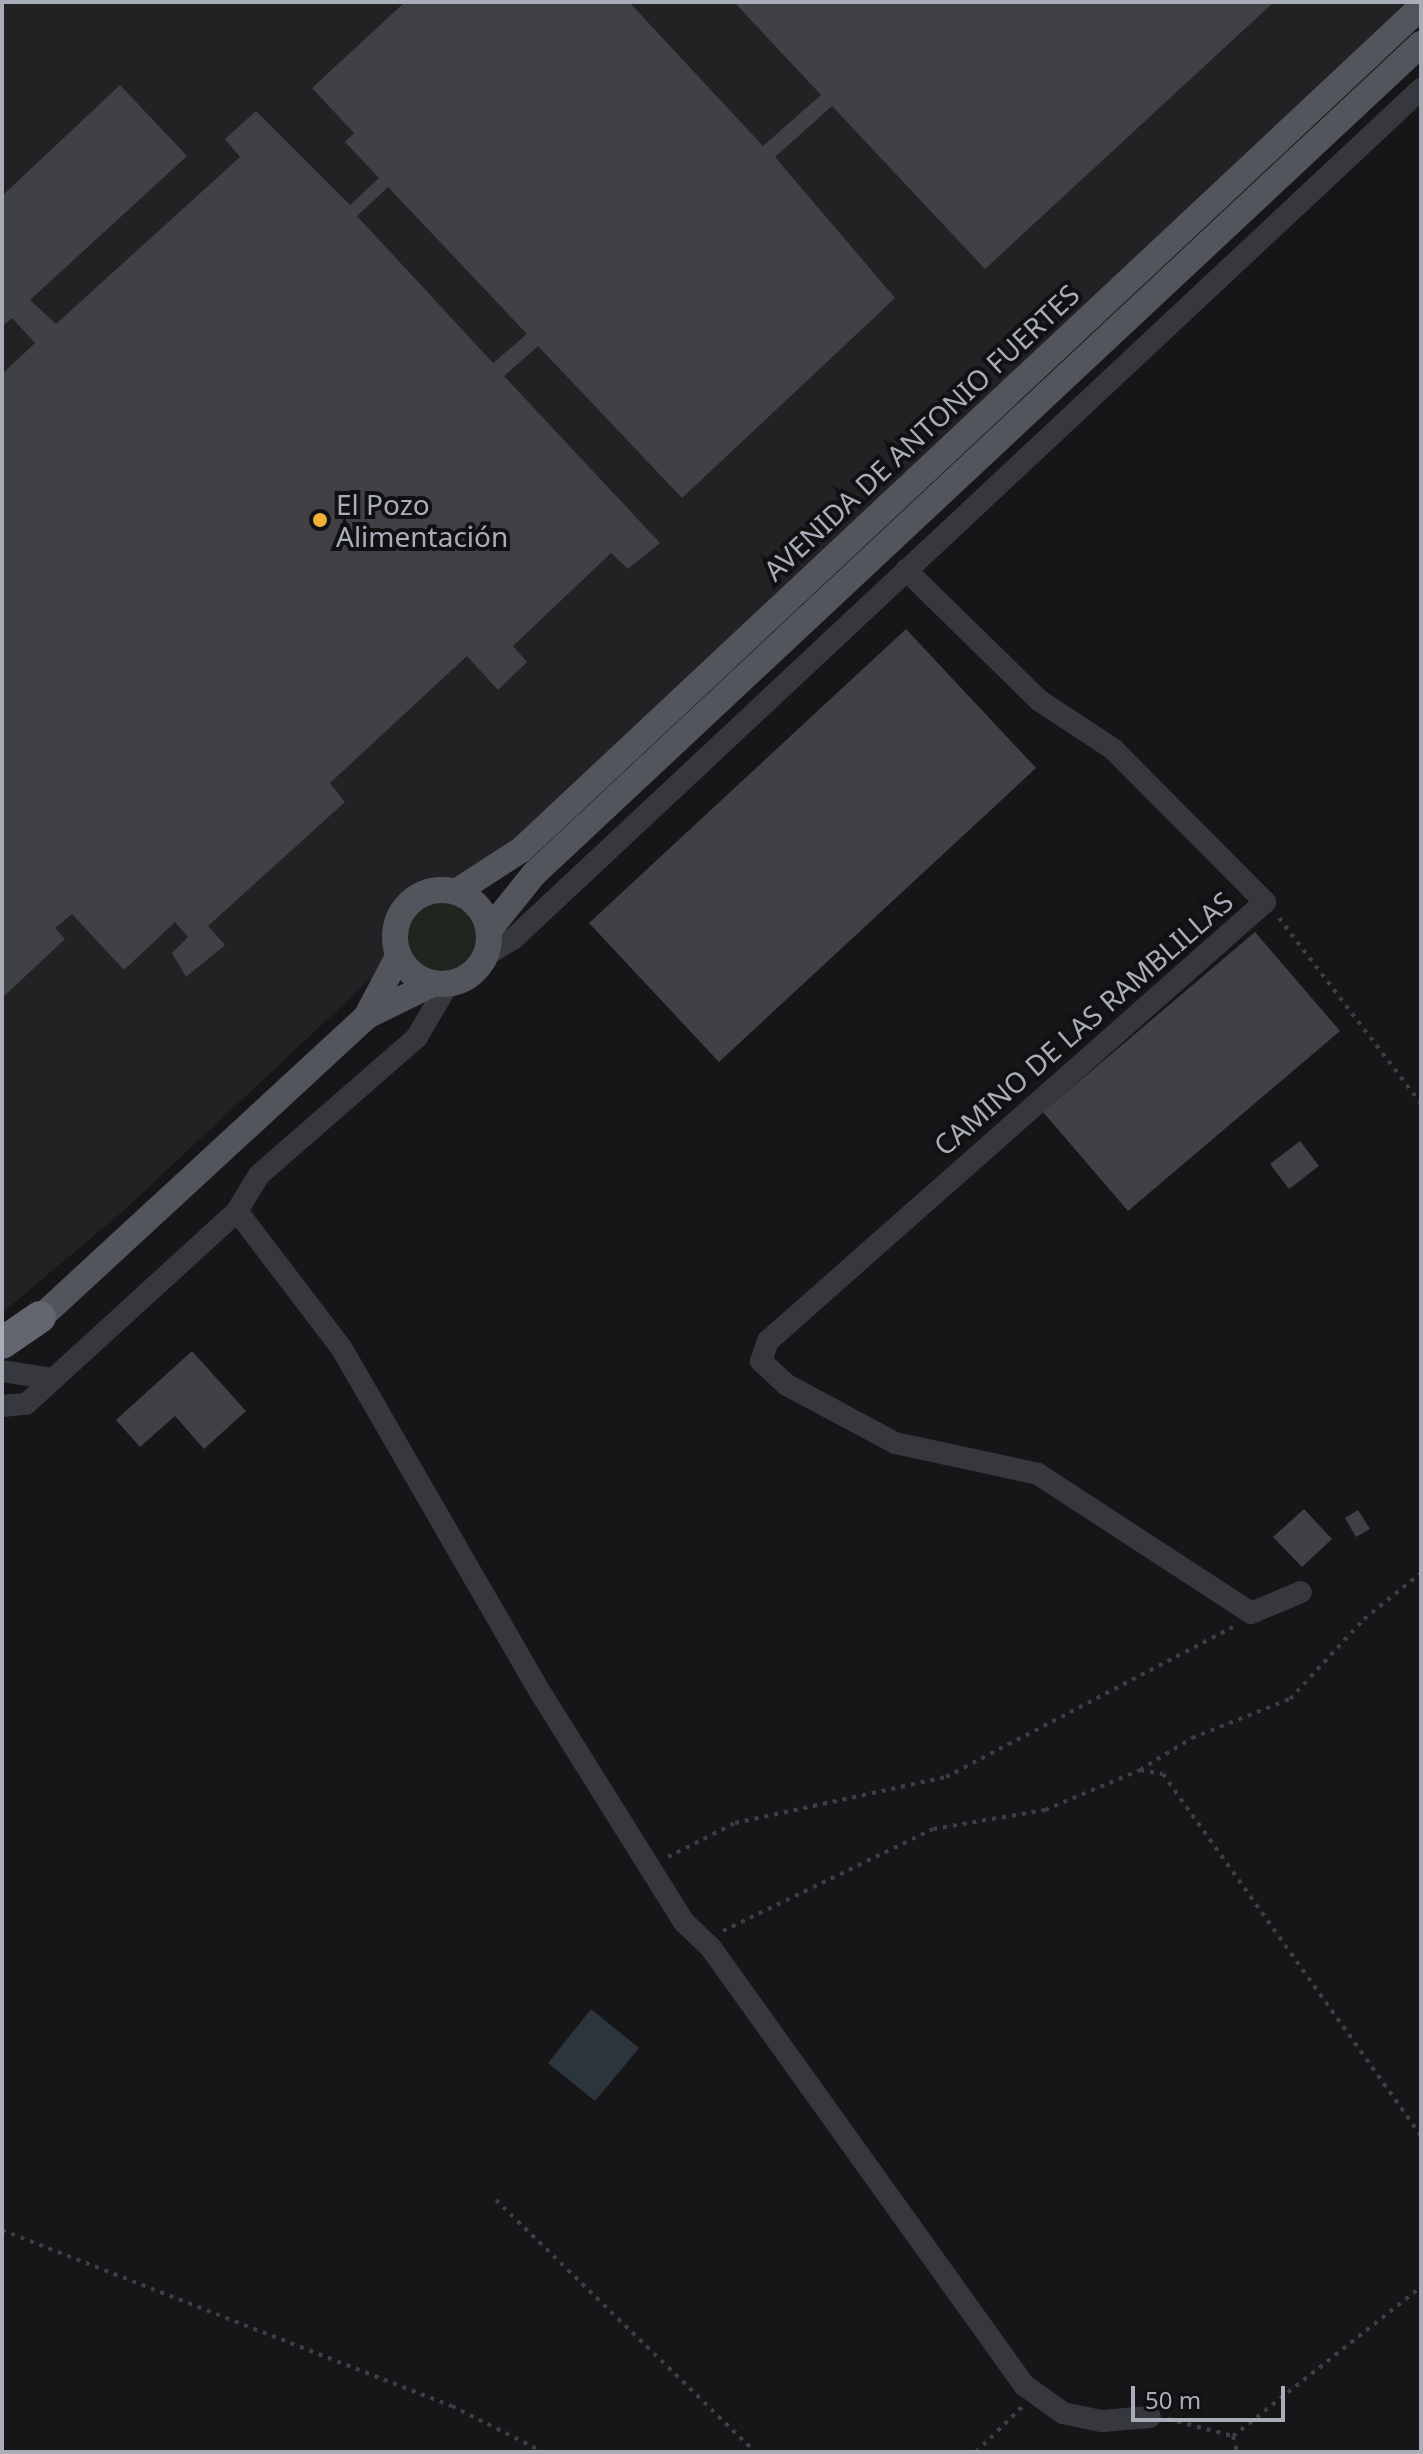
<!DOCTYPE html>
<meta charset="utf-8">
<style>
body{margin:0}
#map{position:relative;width:1423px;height:2454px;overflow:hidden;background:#161618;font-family:"Noto Sans",sans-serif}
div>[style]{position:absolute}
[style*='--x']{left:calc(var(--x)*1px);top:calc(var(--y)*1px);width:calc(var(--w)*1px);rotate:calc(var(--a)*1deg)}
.built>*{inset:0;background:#222225}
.green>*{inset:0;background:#1e261f}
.round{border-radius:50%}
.water>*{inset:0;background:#2c353c}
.building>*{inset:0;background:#404145}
.path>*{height:4px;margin-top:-2px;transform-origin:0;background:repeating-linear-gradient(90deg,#3d3f44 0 4px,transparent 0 10px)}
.minor>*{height:22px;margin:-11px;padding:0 11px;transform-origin:11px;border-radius:11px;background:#37383d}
.major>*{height:26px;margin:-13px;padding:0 13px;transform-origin:13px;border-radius:13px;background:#53555c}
.major>.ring{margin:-13px;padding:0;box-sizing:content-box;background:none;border:26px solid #53555c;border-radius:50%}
.highway>*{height:32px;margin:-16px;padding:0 16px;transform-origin:16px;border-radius:16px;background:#63666e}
.dots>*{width:22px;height:22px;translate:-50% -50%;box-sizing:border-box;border:4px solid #111113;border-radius:50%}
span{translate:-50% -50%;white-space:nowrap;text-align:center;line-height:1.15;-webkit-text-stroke:8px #111113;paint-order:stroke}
.street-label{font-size:28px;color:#a8adb8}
.poi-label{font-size:28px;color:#a8adb8}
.left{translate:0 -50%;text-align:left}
.frame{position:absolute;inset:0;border:4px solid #a8adb8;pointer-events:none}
.scale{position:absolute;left:1131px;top:2386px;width:154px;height:36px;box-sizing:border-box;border:4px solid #a8adb8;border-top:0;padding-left:10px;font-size:24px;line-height:28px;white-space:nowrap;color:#a8adb8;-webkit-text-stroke:6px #111113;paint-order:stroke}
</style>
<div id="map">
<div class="built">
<i style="clip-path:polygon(4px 2px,1413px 2px,122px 1212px,2px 1313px)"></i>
</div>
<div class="green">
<i class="round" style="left:401px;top:895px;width:84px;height:84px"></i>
</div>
<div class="water">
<i style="clip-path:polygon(591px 2009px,639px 2048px,595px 2101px,548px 2063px)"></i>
</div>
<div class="building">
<i style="clip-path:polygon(evenodd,405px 2px,629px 2px,763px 146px,821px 95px,734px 2px,1274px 2px,985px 269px,832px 106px,775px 157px,895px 298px,682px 498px,538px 346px,504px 376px,660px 543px,628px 569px,611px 553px,513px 646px,527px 662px,498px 690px,467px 656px,330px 783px,345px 802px,208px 926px,225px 945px,186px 977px,172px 953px,188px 937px,175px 922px,124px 970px,72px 914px,55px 928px,65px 939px,2px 998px,2px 374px,35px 343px,12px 318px,2px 327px,2px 196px,120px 85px,187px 156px,30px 300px,56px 324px,240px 157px,225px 139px,256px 111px,350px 205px,379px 178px,345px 142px,354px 133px,312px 88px,405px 2px,388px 187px,527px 334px,493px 363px,357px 216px,388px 187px)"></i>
<i style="clip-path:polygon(906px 629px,1036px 768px,719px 1062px,589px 923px)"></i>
<i style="clip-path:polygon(1255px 932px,1340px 1031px,1128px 1211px,1043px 1112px)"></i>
<i style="clip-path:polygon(1300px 1141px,1319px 1166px,1289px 1189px,1270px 1164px)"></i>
<i style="clip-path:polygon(192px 1351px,246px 1411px,204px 1449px,175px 1416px,140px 1447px,116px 1420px)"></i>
<i style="clip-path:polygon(1304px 1509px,1332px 1539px,1302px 1567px,1273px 1537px)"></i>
<i style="clip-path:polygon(1358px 1510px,1370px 1529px,1356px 1537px,1345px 1518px)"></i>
</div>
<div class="path">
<i style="--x:1279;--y:918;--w:234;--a:52.6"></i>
<i style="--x:1140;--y:1770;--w:61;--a:-31.6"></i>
<i style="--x:1192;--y:1738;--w:105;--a:-21.7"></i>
<i style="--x:1290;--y:1699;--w:109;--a:-47.2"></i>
<i style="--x:1364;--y:1619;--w:73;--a:-38.9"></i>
<i style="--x:668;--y:1857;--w:75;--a:-26.9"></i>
<i style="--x:735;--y:1823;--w:216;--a:-12.3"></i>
<i style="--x:946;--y:1777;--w:324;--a:-27.6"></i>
<i style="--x:723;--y:1931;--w:233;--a:-25.9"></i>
<i style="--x:933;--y:1829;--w:114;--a:-9.6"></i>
<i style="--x:1045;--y:1810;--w:103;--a:-22.8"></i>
<i style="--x:1140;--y:1770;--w:23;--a:10"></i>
<i style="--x:1163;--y:1774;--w:445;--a:54.5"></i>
<i style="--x:496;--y:2200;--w:361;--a:44.2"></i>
<i style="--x:2;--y:2230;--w:483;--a:21.4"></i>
<i style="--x:452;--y:2406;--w:102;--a:26.8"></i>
<i style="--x:1168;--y:2419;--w:67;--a:14.7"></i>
<i style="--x:1233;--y:2436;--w:240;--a:-38.4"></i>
<i style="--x:1233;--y:2436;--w:16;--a:76"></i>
<i style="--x:976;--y:2452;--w:66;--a:-44.4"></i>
</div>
<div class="minor">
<i style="--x:906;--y:570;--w:187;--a:44.4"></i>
<i style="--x:1040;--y:701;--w:87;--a:33.3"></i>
<i style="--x:1113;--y:749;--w:216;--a:45.2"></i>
<i style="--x:1265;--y:902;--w:663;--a:138.55"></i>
<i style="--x:768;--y:1341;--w:21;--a:109"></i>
<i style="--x:761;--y:1361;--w:35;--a:43"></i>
<i style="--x:787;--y:1385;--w:123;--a:28.2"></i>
<i style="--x:895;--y:1443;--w:146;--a:12.2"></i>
<i style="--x:1038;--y:1474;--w:254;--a:33.1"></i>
<i style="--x:1251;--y:1613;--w:54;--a:-22.8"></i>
<i style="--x:486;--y:955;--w:31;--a:-31"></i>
<i style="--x:513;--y:939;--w:1244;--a:-43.11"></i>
<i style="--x:237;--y:1211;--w:173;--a:52.7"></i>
<i style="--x:342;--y:1349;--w:400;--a:60"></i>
<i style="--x:542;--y:1695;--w:268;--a:58"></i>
<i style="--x:684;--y:1922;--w:37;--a:44"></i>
<i style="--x:711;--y:1948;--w:538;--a:54.39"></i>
<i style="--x:1024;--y:2385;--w:48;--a:35.7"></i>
<i style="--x:1063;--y:2413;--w:40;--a:12"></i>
<i style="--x:1102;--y:2421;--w:48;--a:-4.8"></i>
<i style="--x:2;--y:1371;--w:52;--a:8.9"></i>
<i style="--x:2;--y:1406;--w:24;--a:-5"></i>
<i style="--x:26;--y:1404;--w:286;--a:-42.4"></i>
<i style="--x:237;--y:1211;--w:42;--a:-58.6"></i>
<i style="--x:259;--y:1175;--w:210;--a:-41.1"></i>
<i style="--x:417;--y:1037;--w:61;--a:-59.7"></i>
</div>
<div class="major">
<i class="ring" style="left:395px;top:890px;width:68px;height:68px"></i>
<i style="--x:456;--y:892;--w:77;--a:-32.9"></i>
<i style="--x:521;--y:850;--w:1233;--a:-43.13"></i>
<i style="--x:489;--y:930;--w:72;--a:-51.2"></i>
<i style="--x:534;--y:874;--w:1215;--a:-43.1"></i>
<i style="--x:369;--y:1015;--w:72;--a:-26.2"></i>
<i style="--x:28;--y:1329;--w:460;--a:-42.7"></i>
<i style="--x:366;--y:1017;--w:70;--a:-62"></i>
</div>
<div class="highway">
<i style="--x:2;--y:1343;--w:46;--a:-34.4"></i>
</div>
<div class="dots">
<i style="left:320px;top:520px;background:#f2b134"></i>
</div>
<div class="street-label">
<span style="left:921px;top:432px;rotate:-43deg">AVENIDA DE ANTONIO FUERTES</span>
<span style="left:1083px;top:1023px;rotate:-41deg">CAMINO DE LAS RAMBLILLAS</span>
</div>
<div class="poi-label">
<span class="left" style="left:336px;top:520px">El Pozo<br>Alimentación</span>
</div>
<div class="frame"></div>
<div class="scale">50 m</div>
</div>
